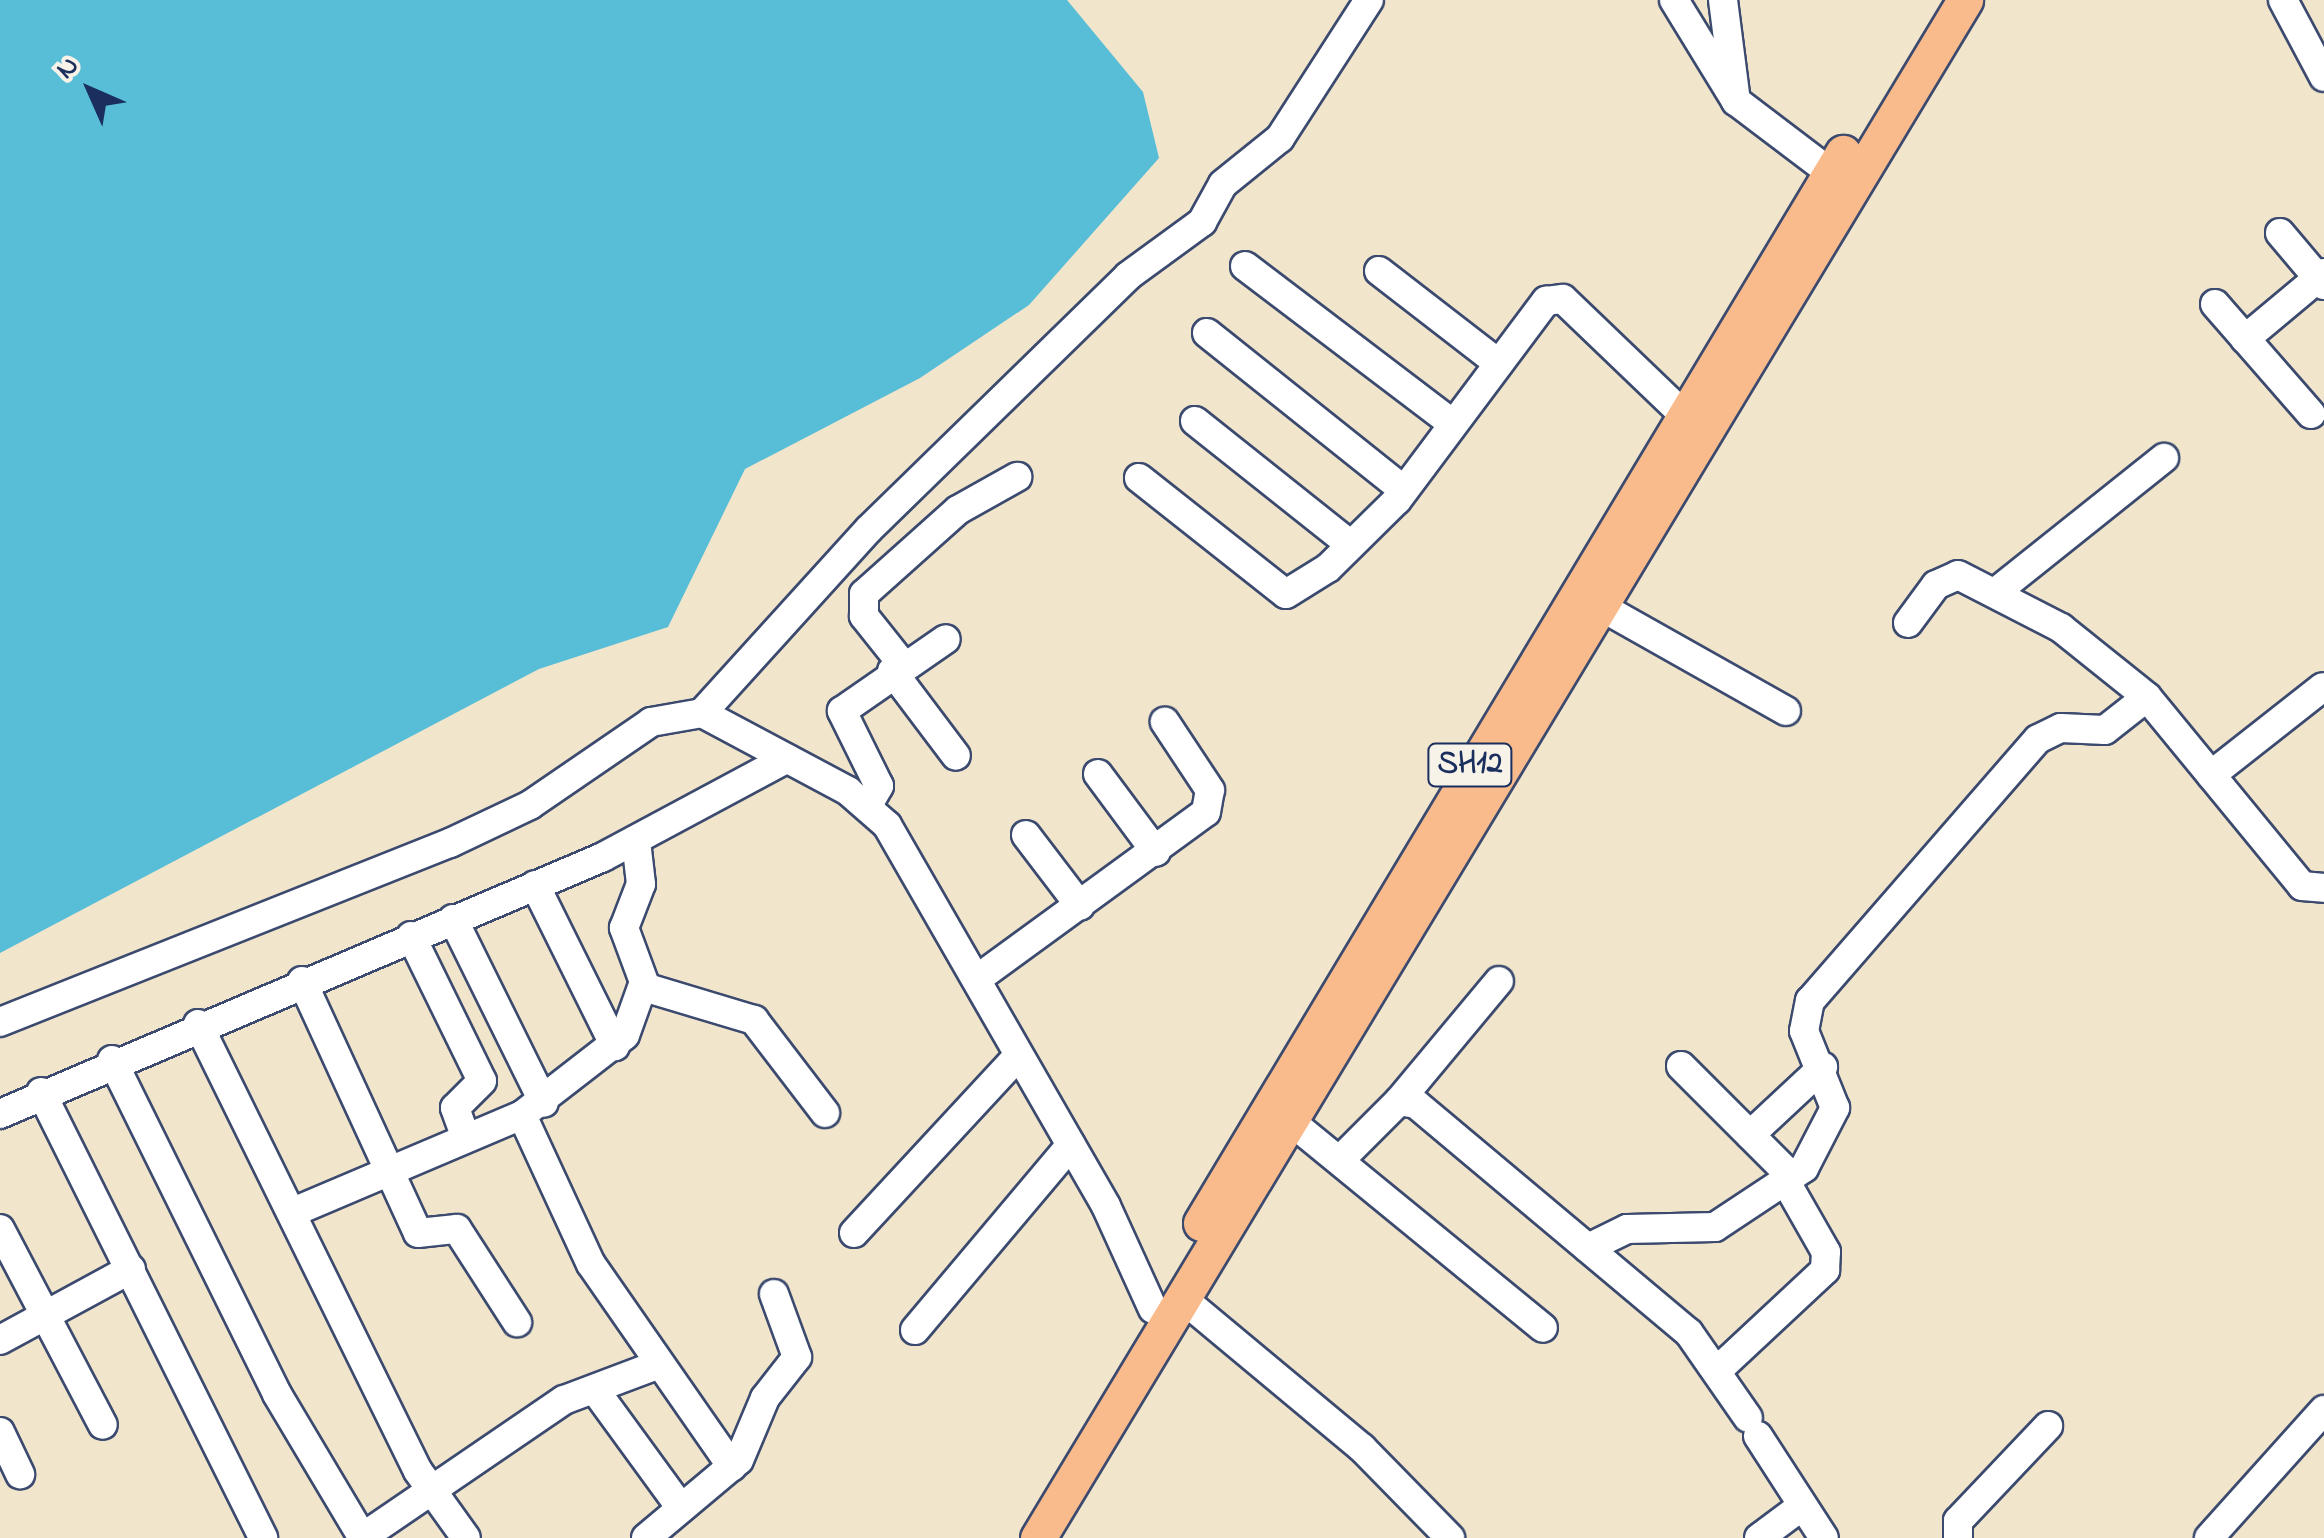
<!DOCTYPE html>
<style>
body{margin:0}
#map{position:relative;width:2324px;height:1538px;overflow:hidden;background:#f1e5cc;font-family:"Indie Flower",sans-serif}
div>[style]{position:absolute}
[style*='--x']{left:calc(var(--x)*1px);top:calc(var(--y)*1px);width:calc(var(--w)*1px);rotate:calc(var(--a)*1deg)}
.water>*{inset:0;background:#58bdd6}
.roads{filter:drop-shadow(2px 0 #3b4a6e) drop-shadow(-2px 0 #3b4a6e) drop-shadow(0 2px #3b4a6e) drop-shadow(0 -2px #3b4a6e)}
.minor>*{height:28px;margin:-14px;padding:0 14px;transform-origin:14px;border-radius:14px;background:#fff}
.major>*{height:35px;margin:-17.5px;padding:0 17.5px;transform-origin:17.5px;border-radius:17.5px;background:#fabb8c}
span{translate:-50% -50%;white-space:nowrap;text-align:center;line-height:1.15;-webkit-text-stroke:8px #f7f3e8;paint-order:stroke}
.shield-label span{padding:2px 8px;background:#f7f3e8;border:2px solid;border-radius:8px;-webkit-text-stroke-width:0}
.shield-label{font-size:32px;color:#1b2f5e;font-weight:700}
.north{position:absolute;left:40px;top:40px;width:100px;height:100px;-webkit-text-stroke:8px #f7f3e8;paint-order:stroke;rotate:315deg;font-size:28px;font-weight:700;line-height:40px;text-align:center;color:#1b2f5e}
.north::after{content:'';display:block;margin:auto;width:35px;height:45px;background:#1b2f5e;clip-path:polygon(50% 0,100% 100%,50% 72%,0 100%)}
</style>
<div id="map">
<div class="water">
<i style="clip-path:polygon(0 0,1067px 0,1143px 92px,1159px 158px,1029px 305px,920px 378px,745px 469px,668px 627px,539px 669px,0 953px)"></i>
</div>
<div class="roads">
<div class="minor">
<i style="--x:1674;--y:0;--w:119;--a:58.5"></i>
<i style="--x:1736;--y:101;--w:119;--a:37.2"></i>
<i style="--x:1723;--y:0;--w:102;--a:82.7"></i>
<i style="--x:2283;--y:0;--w:87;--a:62"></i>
<i style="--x:2280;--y:233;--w:68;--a:49.8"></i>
<i style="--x:1245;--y:266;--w:261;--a:37.2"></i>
<i style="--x:1379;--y:271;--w:150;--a:37.7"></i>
<i style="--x:2215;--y:304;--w:146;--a:48.9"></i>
<i style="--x:1207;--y:333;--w:252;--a:38.6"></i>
<i style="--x:2245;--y:339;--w:103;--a:-39.9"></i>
<i style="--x:1195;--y:421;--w:199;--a:38.5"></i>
<i style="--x:1139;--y:478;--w:187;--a:38.3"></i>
<i style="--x:1286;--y:594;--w:49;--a:-31.8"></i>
<i style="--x:1328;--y:568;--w:97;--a:-44.6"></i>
<i style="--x:1397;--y:500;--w:249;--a:-53.2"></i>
<i style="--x:1546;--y:301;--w:17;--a:-7"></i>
<i style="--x:1563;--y:299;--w:166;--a:43.8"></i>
<i style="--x:1996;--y:592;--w:215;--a:-38.6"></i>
<i style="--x:1582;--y:596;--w:234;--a:29.4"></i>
<i style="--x:1908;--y:623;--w:47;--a:-53.6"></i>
<i style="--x:1936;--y:585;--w:24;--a:-24"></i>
<i style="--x:1958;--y:575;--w:116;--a:27.2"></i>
<i style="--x:2061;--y:628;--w:110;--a:38.7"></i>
<i style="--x:2147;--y:697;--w:244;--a:50.6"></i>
<i style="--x:2302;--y:886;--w:22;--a:5"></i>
<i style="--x:903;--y:665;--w:63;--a:-128.5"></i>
<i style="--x:864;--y:616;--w:22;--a:-90"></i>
<i style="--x:864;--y:594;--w:126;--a:-41.8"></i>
<i style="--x:958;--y:510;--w:68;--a:-29.2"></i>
<i style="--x:892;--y:671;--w:106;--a:53"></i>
<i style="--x:702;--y:713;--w:248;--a:-47.8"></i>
<i style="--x:869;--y:529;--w:362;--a:-44.3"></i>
<i style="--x:1128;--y:276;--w:92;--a:-36.1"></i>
<i style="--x:1202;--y:222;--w:43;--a:-61.1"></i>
<i style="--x:1223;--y:184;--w:73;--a:-38.9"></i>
<i style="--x:1280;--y:138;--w:164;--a:-57.2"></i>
<i style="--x:1098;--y:774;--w:97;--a:53.4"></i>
<i style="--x:2211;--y:775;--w:142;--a:-38.2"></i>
<i style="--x:868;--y:805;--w:22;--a:-60"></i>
<i style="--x:879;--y:786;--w:84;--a:-116.3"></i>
<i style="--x:842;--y:711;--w:126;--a:-34.7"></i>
<i style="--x:1026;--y:835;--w:89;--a:52.7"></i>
<i style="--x:535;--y:885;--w:180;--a:63.6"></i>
<i style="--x:453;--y:919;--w:205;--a:63.7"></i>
<i style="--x:411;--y:936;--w:161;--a:63.9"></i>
<i style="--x:482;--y:1081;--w:38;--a:135"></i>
<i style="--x:455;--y:1108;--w:30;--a:70"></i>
<i style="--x:977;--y:979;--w:283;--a:-36.1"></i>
<i style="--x:1206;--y:812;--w:22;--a:-80"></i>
<i style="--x:1210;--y:790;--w:82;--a:-123.5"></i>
<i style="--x:302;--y:981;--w:277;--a:65.3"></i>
<i style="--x:418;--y:1233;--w:39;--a:-6"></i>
<i style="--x:457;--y:1229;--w:111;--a:57.2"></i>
<i style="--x:644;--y:987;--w:115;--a:16.7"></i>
<i style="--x:754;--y:1020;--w:117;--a:52.6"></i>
<i style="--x:0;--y:1022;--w:484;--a:-21.7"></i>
<i style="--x:450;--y:843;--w:89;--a:-25.4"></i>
<i style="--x:530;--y:805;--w:147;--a:-34.4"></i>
<i style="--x:651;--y:722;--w:52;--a:-10"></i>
<i style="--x:702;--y:713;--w:166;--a:28.1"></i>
<i style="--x:848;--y:791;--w:52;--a:41.1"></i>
<i style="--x:887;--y:825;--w:439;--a:60.1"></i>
<i style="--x:1106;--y:1206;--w:113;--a:65.5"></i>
<i style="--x:198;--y:1024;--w:498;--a:63.8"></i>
<i style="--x:418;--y:1471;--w:82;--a:54.4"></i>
<i style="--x:112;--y:1060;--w:373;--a:63.7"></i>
<i style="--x:277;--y:1394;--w:168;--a:59.2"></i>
<i style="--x:1681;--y:1066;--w:157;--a:45"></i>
<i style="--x:41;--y:1092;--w:498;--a:63.5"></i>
<i style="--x:1399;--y:1101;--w:156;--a:-50.2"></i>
<i style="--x:0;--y:1114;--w:655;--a:-23.08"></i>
<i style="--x:603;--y:857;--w:208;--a:-28.2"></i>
<i style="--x:522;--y:1115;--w:164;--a:65.2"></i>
<i style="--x:591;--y:1264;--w:247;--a:55.2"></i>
<i style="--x:1289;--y:1120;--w:328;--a:39.3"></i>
<i style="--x:1750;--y:1135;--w:100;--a:-43"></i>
<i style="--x:1341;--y:1159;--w:82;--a:-45"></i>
<i style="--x:1399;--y:1101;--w:17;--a:10"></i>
<i style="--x:1416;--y:1104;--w:356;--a:40"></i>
<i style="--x:1689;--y:1333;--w:103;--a:55.2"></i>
<i style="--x:298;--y:1210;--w:243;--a:-23"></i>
<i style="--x:522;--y:1115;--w:130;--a:-37.8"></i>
<i style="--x:625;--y:1035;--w:56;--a:-70.3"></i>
<i style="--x:644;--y:982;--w:58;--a:-110.3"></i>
<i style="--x:624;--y:928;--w:47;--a:-68.9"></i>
<i style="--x:641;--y:884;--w:43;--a:-96.6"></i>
<i style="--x:0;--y:1229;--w:221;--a:62.3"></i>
<i style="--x:854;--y:1233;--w:240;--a:-47.2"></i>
<i style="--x:1588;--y:1248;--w:43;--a:-26"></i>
<i style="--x:1627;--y:1229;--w:88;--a:-1.3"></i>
<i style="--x:1715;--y:1227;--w:107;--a:-33.5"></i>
<i style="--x:1804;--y:1168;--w:68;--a:-62.7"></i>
<i style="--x:1835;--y:1108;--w:83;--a:-111.9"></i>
<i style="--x:1804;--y:1031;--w:31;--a:-79"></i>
<i style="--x:1810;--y:1001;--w:347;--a:-49"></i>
<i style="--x:2038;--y:739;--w:25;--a:-26"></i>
<i style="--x:2061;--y:728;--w:44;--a:2.6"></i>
<i style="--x:2105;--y:730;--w:53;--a:-38.2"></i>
<i style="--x:1183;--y:1299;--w:233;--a:39.8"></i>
<i style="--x:1362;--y:1448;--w:126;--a:45.6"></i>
<i style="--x:915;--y:1330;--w:242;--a:-49.9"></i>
<i style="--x:0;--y:1340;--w:149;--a:-28.5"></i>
<i style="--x:1720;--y:1368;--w:144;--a:-43"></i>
<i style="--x:1825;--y:1270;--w:18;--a:-87"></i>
<i style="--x:1826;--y:1252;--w:81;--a:-119.7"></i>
<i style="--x:595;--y:1390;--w:146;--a:53.9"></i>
<i style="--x:0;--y:1432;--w:47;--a:64.5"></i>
<i style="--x:1758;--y:1436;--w:121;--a:57.1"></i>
<i style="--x:363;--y:1537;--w:243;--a:-34.3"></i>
<i style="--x:564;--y:1400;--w:99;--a:-20.6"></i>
<i style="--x:646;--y:1538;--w:121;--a:-40"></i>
<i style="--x:739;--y:1460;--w:67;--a:-67.2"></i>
<i style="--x:765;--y:1398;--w:52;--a:-52"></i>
<i style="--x:797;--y:1357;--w:67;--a:-110.1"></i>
<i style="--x:1759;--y:1538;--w:54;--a:-36.7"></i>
<i style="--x:1958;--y:1538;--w:17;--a:-90"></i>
<i style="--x:1958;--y:1521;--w:131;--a:-46.5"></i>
<i style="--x:2209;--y:1538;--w:172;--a:-48.1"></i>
</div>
<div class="major">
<i style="--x:1201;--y:1223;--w:1248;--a:-59.04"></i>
<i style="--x:1038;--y:1538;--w:1796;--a:-58.92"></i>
</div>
</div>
<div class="shield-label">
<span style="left:1470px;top:765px">SH12</span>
</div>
<div class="north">N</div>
</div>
